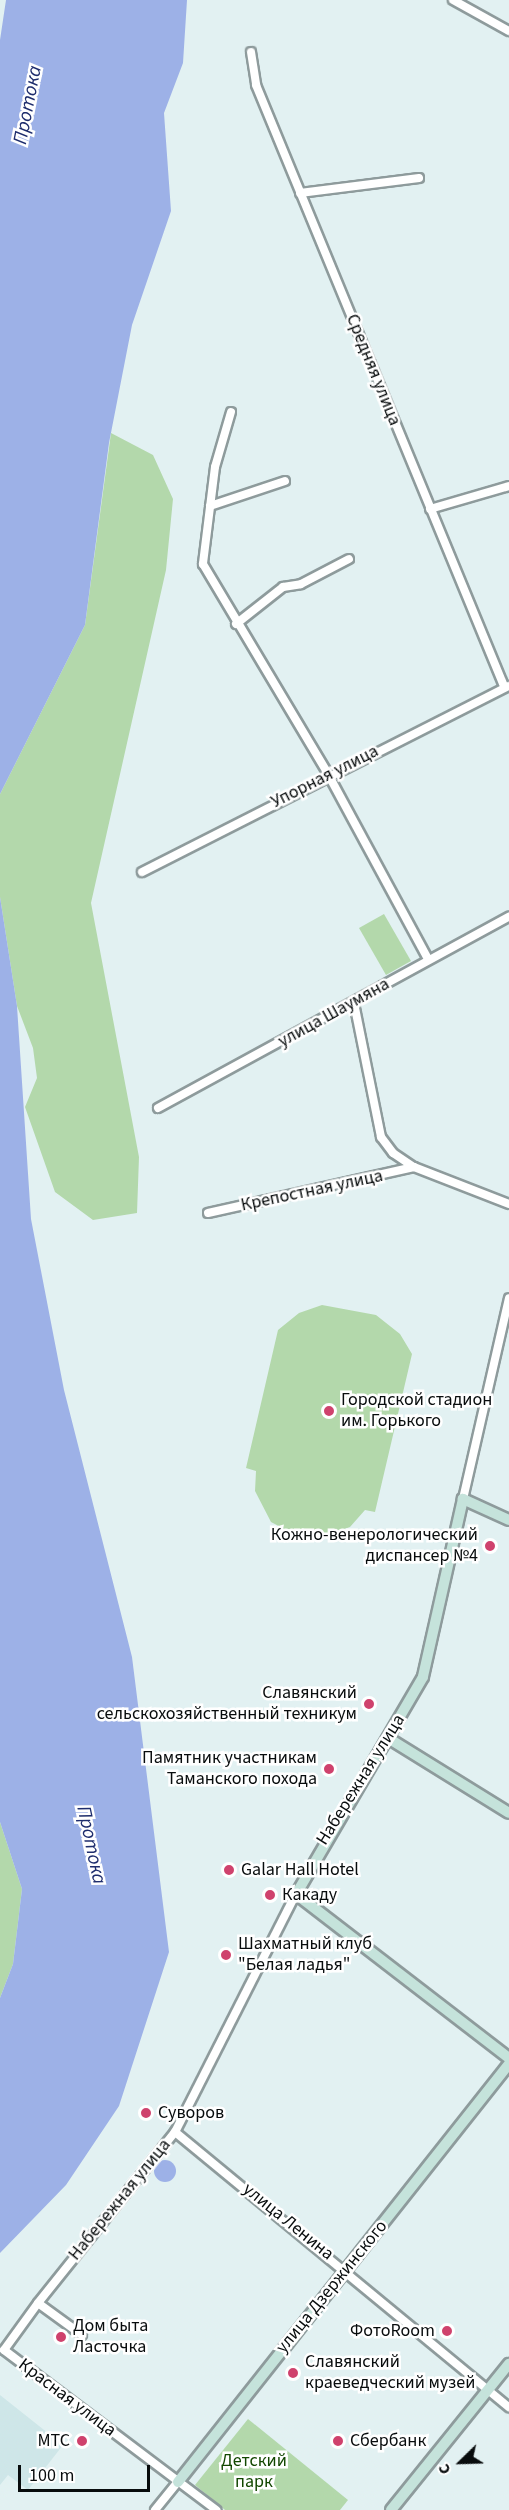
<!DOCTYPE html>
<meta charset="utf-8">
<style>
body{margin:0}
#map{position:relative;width:509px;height:2510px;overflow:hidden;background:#e2f1f2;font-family:"Source Sans 3",sans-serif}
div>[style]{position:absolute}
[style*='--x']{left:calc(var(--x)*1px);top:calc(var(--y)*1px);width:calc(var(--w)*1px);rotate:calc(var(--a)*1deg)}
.built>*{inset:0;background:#cee6e8}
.green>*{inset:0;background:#b3d8ab}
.water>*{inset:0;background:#9db1e7}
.round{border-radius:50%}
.roads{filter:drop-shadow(2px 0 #8e9b9c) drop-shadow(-2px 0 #8e9b9c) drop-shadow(0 2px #8e9b9c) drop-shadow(0 -2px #8e9b9c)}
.street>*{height:8px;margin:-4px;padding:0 4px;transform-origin:4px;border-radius:4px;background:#fff}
.secondary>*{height:10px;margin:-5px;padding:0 5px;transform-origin:5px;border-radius:5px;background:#c5e3db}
.dots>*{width:16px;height:16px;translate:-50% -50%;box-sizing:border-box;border:3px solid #fff;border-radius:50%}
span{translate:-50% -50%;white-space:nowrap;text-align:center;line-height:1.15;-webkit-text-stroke:5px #fff;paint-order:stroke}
.street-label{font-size:18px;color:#080c0d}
.poi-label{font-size:18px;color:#080c0d}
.left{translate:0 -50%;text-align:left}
.right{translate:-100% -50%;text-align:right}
.park-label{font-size:18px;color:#124700}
.water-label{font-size:20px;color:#1e2d6d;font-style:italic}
.north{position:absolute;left:431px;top:2432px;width:60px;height:60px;-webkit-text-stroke:4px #fff;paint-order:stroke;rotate:247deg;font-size:16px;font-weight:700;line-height:24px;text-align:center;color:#080c0d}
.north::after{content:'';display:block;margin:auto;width:21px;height:27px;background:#080c0d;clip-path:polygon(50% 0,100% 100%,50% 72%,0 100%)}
.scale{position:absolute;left:18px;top:2465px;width:132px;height:27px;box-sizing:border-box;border:3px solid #080c0d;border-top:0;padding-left:8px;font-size:18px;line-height:21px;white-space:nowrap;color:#080c0d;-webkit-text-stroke:4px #fff;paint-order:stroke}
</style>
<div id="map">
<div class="built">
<i style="clip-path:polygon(0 2395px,63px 2445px,28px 2490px,8px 2475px,0 2485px)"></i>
</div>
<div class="green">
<i style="clip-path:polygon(111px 433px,153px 455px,173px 499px,166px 570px,91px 903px,139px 1157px,137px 1213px,93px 1220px,55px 1192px,25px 1107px,37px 1078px,33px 1048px,17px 1006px,0 897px,0 794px,85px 625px)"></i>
<i style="clip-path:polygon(384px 914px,411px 961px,386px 975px,359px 928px)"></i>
<i style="clip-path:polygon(322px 1305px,376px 1315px,400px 1334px,412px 1354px,375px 1512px,365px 1510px,350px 1527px,318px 1538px,296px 1535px,271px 1522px,255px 1491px,256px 1471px,246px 1468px,278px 1330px,299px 1313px)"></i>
<i style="clip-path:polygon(0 1822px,22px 1889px,13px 1964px,0 1998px)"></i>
<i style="clip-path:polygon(248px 2419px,348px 2500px,340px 2510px,225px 2510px,195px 2485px)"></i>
</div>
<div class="water">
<i style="clip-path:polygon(6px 0,187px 0,183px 63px,164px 113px,171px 211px,132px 325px,109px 443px,85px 625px,0 794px,0 40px)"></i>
<i style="clip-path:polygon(0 897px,17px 1006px,31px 1219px,64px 1390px,132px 1657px,169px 1952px,119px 2106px,66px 2185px,0 2253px,0 1998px,13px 1964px,22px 1889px,0 1822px)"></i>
<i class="round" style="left:154px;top:2160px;width:22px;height:22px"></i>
</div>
<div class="roads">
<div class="street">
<i style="--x:453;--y:0;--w:64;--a:29"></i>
<i style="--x:251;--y:52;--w:33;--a:81"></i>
<i style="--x:256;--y:85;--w:650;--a:67.58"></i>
<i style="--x:300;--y:193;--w:120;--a:-7.2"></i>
<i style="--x:231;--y:412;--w:57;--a:106.2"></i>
<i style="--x:215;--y:467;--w:98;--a:97.1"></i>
<i style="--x:203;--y:564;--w:244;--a:59.2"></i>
<i style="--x:328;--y:774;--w:210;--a:61.6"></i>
<i style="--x:210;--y:506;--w:79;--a:-18.4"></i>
<i style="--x:430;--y:509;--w:82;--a:-16.2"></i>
<i style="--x:236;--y:624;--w:60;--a:-38.2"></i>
<i style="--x:283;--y:587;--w:18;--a:-9"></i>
<i style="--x:301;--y:584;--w:54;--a:-27.5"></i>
<i style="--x:142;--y:872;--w:411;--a:-26.9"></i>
<i style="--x:354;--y:1003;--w:137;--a:78.6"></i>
<i style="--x:381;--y:1137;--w:20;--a:53"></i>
<i style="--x:393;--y:1153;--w:25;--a:34"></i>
<i style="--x:414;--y:1167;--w:102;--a:21.3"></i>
<i style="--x:158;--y:1108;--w:400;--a:-28.6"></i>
<i style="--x:208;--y:1213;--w:211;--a:-12.6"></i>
<i style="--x:463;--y:1499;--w:206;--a:-77.1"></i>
<i style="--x:175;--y:2132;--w:433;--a:39.5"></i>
<i style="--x:38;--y:2303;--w:219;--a:-51.3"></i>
<i style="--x:175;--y:2132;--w:267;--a:-63.1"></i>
<i style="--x:82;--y:2335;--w:54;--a:-144"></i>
<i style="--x:38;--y:2303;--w:58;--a:125.9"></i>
<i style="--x:4;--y:2350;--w:266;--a:37"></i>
<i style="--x:155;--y:2510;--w:36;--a:-51"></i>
</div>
<div class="secondary">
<i style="--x:509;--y:1520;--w:51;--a:-155.5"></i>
<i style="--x:463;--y:1499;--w:182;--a:102.7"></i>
<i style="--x:423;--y:1677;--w:251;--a:120.3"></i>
<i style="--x:296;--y:1894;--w:269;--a:37.6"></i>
<i style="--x:388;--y:1738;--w:142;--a:31.8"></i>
<i style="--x:178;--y:2482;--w:533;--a:-51.63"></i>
<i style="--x:391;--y:2510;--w:188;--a:-51.1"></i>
</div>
</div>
<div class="dots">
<i style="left:329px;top:1411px;background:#cf426d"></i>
<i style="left:490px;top:1546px;background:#cf426d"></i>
<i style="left:369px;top:1704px;background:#cf426d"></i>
<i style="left:329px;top:1769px;background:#cf426d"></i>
<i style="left:229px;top:1870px;background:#cf426d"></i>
<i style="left:270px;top:1895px;background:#cf426d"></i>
<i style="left:226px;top:1955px;background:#cf426d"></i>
<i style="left:146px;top:2113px;background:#cf426d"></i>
<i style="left:447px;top:2331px;background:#cf426d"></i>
<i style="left:61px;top:2337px;background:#cf426d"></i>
<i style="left:293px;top:2373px;background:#cf426d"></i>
<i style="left:82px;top:2441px;background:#cf426d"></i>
<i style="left:338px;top:2441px;background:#cf426d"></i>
</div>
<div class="street-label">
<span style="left:373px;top:370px;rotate:68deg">Средняя улица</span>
<span style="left:325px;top:777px;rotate:-27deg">Упорная улица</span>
<span style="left:334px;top:1013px;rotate:-29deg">улица Шаумяна</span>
<span style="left:312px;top:1191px;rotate:-12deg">Крепостная улица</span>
<span style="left:361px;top:1780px;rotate:-58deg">Набережная улица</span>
<span style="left:120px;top:2200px;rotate:-51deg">Набережная улица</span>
<span style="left:288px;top:2222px;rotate:39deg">улица Ленина</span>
<span style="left:332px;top:2287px;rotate:-51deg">улица Дзержинского</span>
<span style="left:67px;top:2398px;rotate:37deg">Красная улица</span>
</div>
<div class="poi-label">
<span class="left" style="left:341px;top:1411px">Городской cтадион<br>им. Горького</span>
<span class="right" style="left:478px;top:1546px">Кожно-венерологический<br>диспансер №4</span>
<span class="right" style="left:357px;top:1704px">Славянский<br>сельскохозяйственный техникум</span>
<span class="right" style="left:317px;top:1769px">Памятник участникам<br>Таманского похода</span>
<span class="left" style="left:241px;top:1870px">Galar Hall Hotel</span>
<span class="left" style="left:282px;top:1895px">Какаду</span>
<span class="left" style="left:238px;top:1955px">Шахматный клуб<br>"Белая ладья"</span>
<span class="left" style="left:158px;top:2113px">Суворов</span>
<span class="left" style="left:73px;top:2337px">Дом быта<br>Ласточка</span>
<span class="right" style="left:435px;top:2331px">ФотоRoom</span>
<span class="left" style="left:305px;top:2373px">Славянский<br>краеведческий музей</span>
<span class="right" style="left:70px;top:2441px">МТС</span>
<span class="left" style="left:350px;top:2441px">Сбербанк</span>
</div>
<div class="park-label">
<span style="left:254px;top:2472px">Детский<br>парк</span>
</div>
<div class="water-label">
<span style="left:28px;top:105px;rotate:-79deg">Протока</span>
<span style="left:91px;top:1845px;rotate:78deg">Протока</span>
</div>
<div class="north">С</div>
<div class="scale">100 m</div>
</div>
